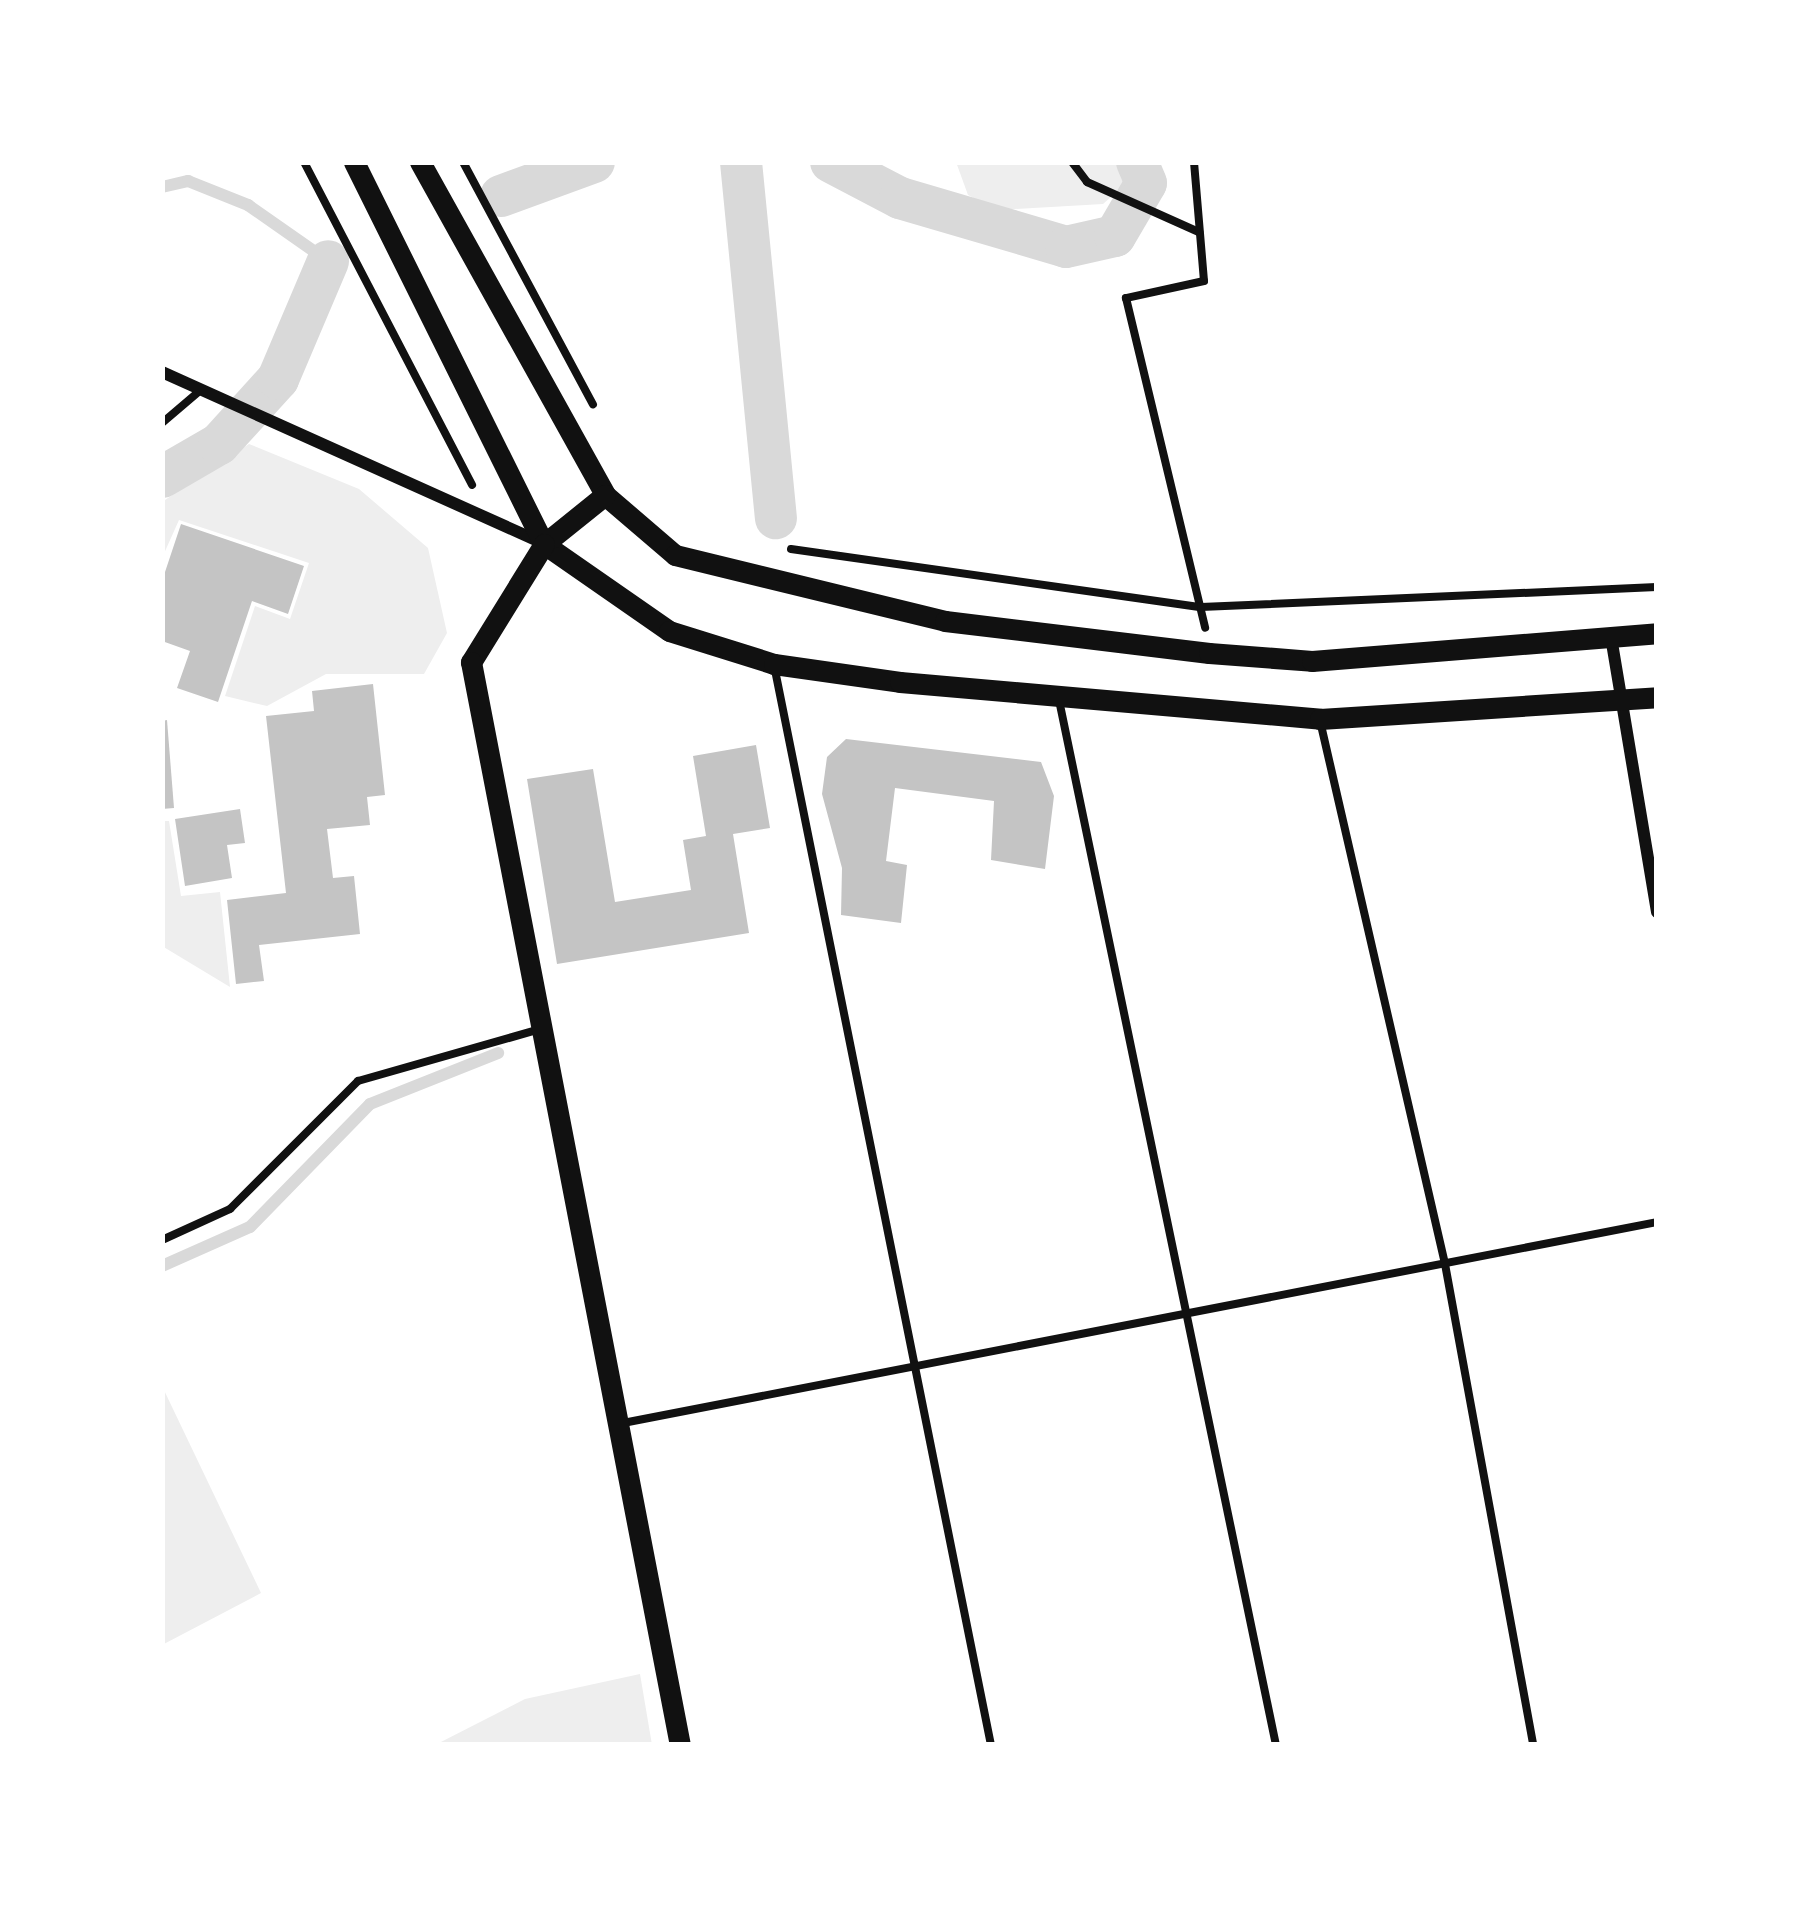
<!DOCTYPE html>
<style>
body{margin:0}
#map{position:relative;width:1819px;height:1907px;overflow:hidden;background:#fff;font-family:"Public Sans",sans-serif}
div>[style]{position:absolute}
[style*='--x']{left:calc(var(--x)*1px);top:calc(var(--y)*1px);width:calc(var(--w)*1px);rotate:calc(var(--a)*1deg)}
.green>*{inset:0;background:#eee}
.stream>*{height:12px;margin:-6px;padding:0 6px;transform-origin:6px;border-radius:6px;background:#d9d9d9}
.canal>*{height:42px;margin:-21px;padding:0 21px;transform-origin:21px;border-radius:21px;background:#d9d9d9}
.building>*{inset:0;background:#c4c4c4}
.path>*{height:8px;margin:-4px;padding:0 4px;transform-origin:4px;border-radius:4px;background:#111}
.service>*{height:8px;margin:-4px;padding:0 4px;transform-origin:4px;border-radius:4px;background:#111}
.minor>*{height:12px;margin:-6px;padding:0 6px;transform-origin:6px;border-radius:6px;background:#111}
.tertiary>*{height:21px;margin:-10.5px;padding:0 10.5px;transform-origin:10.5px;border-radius:10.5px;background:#111}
span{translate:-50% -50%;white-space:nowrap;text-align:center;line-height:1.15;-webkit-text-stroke:12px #fff;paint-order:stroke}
.frame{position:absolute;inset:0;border:165px solid #fff;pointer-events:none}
</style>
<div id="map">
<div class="green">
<i style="clip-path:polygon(956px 162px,1124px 162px,1128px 182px,1103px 204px,996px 210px,968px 195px)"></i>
<i style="clip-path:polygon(249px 444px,359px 489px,428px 548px,447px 633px,424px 674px,326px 674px,267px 706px,225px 696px,255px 606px,290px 619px,309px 563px,179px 520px,162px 558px,162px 502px)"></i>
<i style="clip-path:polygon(162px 821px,169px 821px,181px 896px,220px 892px,230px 987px,162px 946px)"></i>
<i style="clip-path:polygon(162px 1386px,261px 1593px,162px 1645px)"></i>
<i style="clip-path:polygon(640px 1674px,652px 1745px,435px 1745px,525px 1699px)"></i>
</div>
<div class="stream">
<i style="--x:162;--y:187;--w:27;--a:-13"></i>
<i style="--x:188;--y:181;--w:65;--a:21.8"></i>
<i style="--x:248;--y:205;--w:98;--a:35"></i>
<i style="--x:162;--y:1266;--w:96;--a:-23.9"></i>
<i style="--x:250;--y:1227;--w:172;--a:-45.7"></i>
<i style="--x:370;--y:1104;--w:138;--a:-21.7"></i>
</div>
<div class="canal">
<i style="--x:741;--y:162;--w:358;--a:84.4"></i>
<i style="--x:831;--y:162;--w:78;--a:27.6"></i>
<i style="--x:900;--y:198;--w:173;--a:16.4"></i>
<i style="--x:1066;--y:247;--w:50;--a:-12.7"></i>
<i style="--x:1115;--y:236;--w:61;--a:-59.7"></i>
<i style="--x:1146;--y:183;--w:23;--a:-113"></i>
<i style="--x:501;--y:196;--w:99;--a:-20.1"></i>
<i style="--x:162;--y:477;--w:66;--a:-30.1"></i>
<i style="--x:219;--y:444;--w:88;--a:-47.8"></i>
<i style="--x:278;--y:379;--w:128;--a:-67"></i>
</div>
<div class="building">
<i style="clip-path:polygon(181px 524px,304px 566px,288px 614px,252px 601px,218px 702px,177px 688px,190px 651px,162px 641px,162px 581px)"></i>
<i style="clip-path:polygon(373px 684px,385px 795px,367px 797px,370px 825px,327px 829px,333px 878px,354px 876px,360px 934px,259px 945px,264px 981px,236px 984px,227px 900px,286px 893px,266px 716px,314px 711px,312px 691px)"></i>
<i style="clip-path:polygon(167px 720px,174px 808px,162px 809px,162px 721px)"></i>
<i style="clip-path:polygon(846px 739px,1041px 762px,1054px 796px,1045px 869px,991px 860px,994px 801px,895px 788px,886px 861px,907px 865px,901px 923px,841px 915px,842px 868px,822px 794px,827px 757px)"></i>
<i style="clip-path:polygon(756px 745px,770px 828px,733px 834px,749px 933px,557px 964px,527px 779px,593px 769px,615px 902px,691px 890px,683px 840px,706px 836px,693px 756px)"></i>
<i style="clip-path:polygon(240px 809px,245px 843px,227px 845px,232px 878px,185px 886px,175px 819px)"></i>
</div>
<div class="path">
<i style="--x:304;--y:162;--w:364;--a:62.5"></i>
<i style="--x:463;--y:162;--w:275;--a:61.8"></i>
<i style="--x:1072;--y:162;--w:25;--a:53"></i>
<i style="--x:1087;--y:182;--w:123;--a:24.1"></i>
<i style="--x:1194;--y:162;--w:119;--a:85.2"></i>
<i style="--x:1204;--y:281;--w:80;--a:167.7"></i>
<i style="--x:1126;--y:298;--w:339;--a:76.5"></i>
<i style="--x:791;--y:549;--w:414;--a:8.1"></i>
<i style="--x:1201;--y:607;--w:456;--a:-2.5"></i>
</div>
<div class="service">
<i style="--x:162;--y:423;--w:52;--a:-40.4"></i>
<i style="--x:775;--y:670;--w:1096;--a:78.64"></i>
<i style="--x:1059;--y:700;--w:1067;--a:78.27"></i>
<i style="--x:1321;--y:725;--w:553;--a:77.04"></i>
<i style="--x:1445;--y:1264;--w:489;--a:79.6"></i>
<i style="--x:162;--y:1240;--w:75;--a:-24.5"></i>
<i style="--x:230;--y:1209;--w:181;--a:-45"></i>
<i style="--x:358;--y:1081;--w:189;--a:-15.9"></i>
<i style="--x:623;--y:1423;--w:1053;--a:-11"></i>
</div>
<div class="minor">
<i style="--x:162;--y:372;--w:419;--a:24.2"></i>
<i style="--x:1611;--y:637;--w:279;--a:80.5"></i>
</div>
<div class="tertiary">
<i style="--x:354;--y:162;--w:427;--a:63.6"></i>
<i style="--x:544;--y:544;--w:152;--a:34.8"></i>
<i style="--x:669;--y:631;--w:110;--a:17.4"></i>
<i style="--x:774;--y:664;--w:127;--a:8.1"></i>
<i style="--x:900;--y:682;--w:422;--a:5"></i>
<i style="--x:1320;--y:719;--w:338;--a:-3.7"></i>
<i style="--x:420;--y:162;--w:381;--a:60.9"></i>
<i style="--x:605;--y:495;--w:92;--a:40.6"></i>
<i style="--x:675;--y:555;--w:278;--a:13.7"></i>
<i style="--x:945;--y:621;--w:266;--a:6.9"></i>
<i style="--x:1209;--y:653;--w:103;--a:4.4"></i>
<i style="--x:1312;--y:661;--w:346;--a:-4.6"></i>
<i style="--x:605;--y:495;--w:78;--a:141.2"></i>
<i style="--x:544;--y:544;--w:139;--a:121.7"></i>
<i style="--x:471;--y:662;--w:1103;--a:79.08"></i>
</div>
<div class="frame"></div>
</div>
